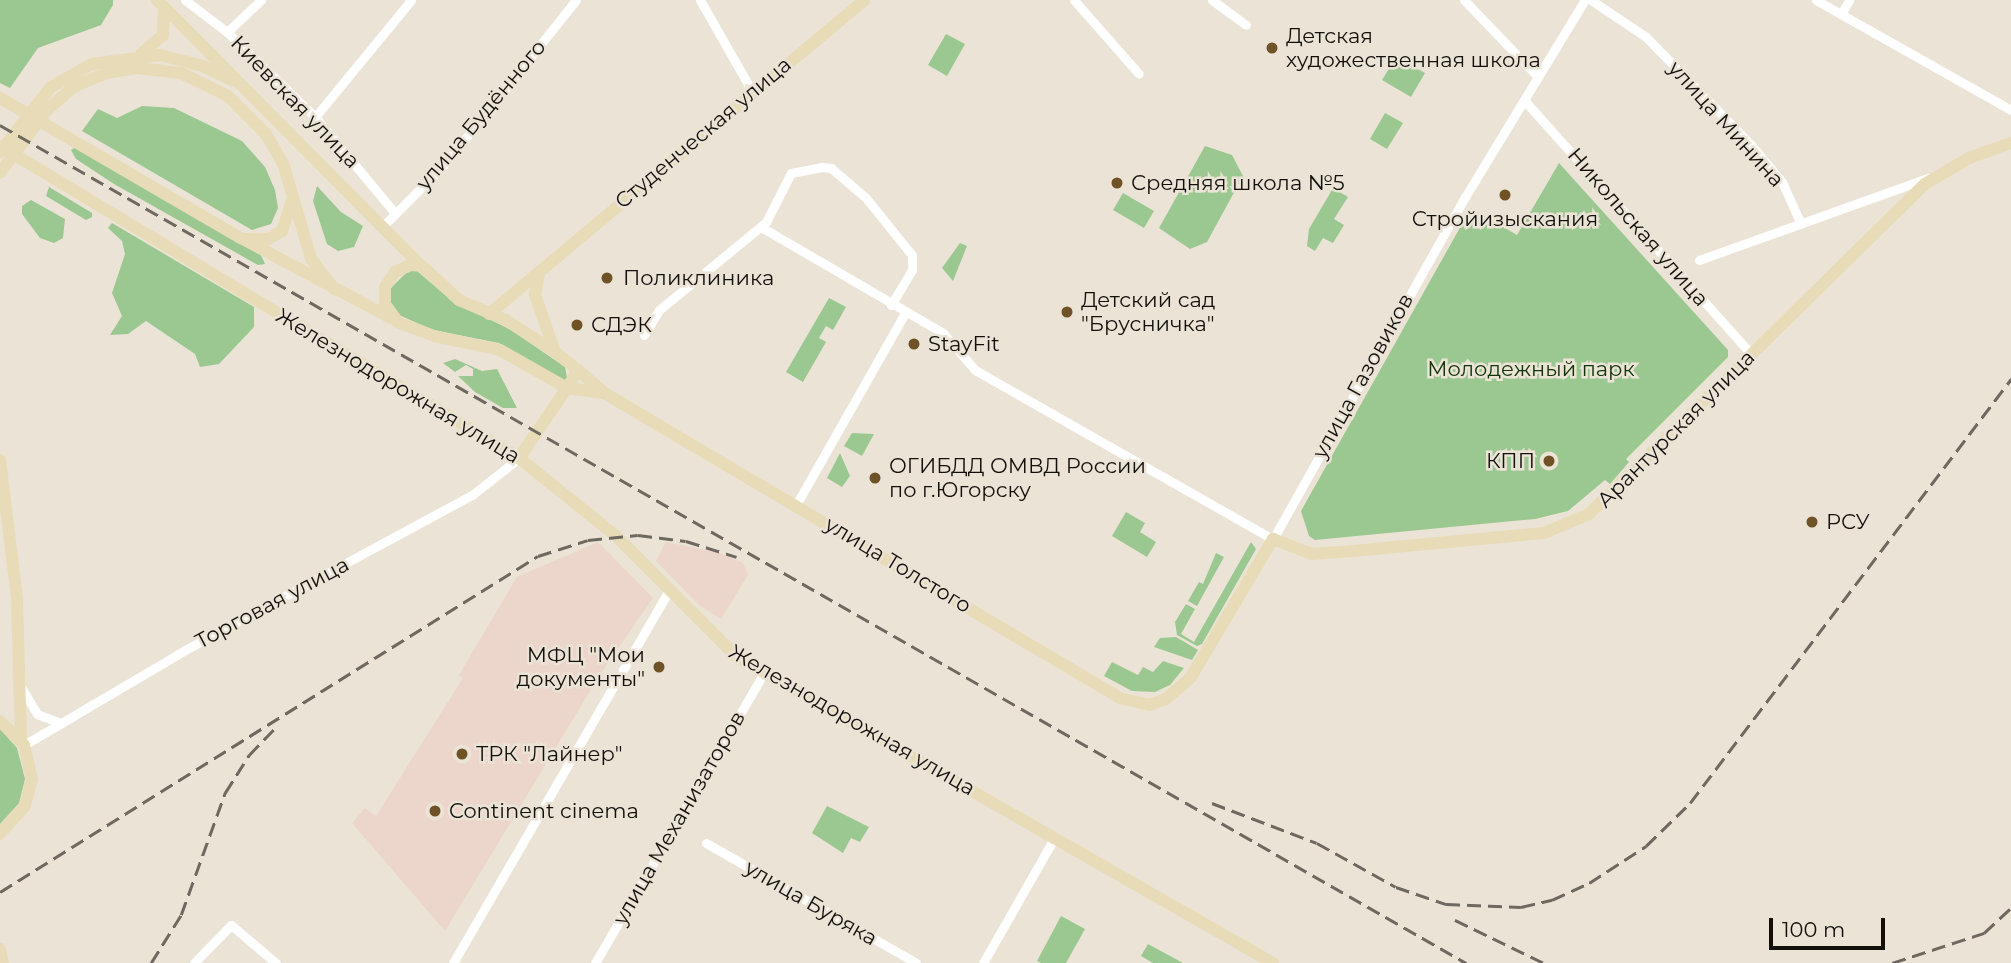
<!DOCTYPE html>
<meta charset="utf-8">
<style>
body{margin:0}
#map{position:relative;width:2011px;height:963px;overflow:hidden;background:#ebe3d6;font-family:Montserrat,sans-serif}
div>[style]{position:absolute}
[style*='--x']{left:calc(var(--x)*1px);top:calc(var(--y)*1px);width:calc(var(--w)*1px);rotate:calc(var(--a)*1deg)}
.commercial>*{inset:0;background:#ecd5ca}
.green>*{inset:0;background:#9bc891}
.street>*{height:9px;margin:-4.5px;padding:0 4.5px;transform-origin:4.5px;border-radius:4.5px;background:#fff}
.secondary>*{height:12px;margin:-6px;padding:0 6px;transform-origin:6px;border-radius:6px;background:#e7dcb7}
.rail>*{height:2.5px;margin-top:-1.25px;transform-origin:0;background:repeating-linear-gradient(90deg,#6d6860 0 14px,transparent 0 21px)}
.dots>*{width:19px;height:19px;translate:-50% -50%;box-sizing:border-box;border:4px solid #ebe3d6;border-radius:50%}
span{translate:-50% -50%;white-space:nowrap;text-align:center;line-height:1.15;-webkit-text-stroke:5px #ebe3d6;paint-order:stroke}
.poi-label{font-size:21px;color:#13100c}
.left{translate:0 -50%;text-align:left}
.right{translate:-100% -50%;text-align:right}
.street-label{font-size:21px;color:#13100c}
.park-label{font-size:21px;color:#123607}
.scale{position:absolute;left:1769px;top:918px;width:116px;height:32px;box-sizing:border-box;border:4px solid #13100c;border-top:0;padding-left:9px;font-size:21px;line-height:24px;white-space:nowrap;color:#13100c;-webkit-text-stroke:5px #ebe3d6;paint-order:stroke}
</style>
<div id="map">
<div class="commercial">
<i style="clip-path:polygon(598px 542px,653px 598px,601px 673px,445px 931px,352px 823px,365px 808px,376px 816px,463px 678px,459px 675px,517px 577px)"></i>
<i style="clip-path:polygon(666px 542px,717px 552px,743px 563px,748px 575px,721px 619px,699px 605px,656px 561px)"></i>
</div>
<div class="green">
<i style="clip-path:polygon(0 0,113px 0,113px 5px,101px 25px,38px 48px,10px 88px,0 83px)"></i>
<i style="clip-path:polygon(946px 34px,965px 44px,947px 76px,928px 65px)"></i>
<i style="clip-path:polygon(1396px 57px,1425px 73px,1411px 97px,1382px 80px)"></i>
<i style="clip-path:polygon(142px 106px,174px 108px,242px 141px,265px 167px,275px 190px,278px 208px,271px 224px,252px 230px,82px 131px,98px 109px,117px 118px)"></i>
<i style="clip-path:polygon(1385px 113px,1403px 123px,1387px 149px,1370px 139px)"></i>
<i style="clip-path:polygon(1205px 146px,1232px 155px,1243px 176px,1207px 242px,1190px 249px,1159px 228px)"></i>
<i style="clip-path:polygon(76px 147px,261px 255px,265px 264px,258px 265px,114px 184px,76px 159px,71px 150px)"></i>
<i style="clip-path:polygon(1559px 163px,1728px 350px,1728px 357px,1626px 459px,1629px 462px,1610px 484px,1605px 480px,1568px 511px,1535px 519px,1315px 540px,1309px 536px,1301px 511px,1471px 208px,1517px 235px)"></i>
<i style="clip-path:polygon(317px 186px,341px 212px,363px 226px,354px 247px,338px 251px,327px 244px,313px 201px)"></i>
<i style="clip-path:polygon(49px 187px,92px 213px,92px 217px,86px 220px,46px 196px)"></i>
<i style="clip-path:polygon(1333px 188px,1348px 197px,1334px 219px,1344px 225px,1333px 243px,1323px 238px,1315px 251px,1307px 246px,1309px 229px)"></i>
<i style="clip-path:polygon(1123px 193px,1154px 211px,1144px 228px,1113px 210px)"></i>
<i style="clip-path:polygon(31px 200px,65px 219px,63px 238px,54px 243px,40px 238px,22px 214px,22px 206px)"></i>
<i style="clip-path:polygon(112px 223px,254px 307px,254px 327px,219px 364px,200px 367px,195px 354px,146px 321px,128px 334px,110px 335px,122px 316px,112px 293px,125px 254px,122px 241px,108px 228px)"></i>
<i style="clip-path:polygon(960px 243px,967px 246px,953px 281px,942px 268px)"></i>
<i style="clip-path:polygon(408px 271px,417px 271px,451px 300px,511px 330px,565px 367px,567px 378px,563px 382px,499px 343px,433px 330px,399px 315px,390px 303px,389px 290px)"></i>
<i style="clip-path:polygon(829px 298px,846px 307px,833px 330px,826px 326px,819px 338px,826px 342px,803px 382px,786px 372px)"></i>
<i style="clip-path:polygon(455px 359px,482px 371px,497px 369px,517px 408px,503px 408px,475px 392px,458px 376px,473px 376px,473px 369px,466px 365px,455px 372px,443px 363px)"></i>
<i style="clip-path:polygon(852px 433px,874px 434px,862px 456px,844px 446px)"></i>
<i style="clip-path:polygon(840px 453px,850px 476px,842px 487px,827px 478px)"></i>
<i style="clip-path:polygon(1126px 512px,1145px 523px,1140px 532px,1156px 542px,1147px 557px,1112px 536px)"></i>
<i style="clip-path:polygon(1251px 542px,1256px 549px,1202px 644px,1197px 646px,1177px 635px,1175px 622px,1186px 604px,1195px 609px,1181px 634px,1194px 642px)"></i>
<i style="clip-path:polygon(1216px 553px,1224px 557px,1197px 606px,1188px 601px,1199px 582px,1203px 584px)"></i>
<i style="clip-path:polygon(1176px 637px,1198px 650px,1192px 660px,1154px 647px,1160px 638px)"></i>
<i style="clip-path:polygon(1163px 661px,1184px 668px,1170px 685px,1155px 692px,1132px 691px,1104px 676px,1112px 662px,1138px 675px,1143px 667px,1153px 672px)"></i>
<i style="clip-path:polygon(0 729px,17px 748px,25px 779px,19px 803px,0 824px)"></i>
<i style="clip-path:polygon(827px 806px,869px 827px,860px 842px,851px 838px,843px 853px,812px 833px)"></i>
<i style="clip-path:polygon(1061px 916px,1085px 929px,1066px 963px,1041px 963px,1037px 961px)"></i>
<i style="clip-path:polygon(1148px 944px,1183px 963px,1153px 963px,1141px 956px)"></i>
</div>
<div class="street">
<i style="--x:185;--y:0;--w:53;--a:37.3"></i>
<i style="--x:227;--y:32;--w:122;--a:44"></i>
<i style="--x:315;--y:117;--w:125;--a:50.2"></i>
<i style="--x:700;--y:0;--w:105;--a:60.3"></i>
<i style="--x:1074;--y:0;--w:98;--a:48.7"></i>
<i style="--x:1212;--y:0;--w:42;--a:36.3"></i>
<i style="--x:1464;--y:0;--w:107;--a:46.1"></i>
<i style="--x:1591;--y:0;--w:66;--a:33.9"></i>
<i style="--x:1646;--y:37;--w:152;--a:45.8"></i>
<i style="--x:1752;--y:146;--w:47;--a:50.2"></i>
<i style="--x:1782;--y:182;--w:46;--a:65.7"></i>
<i style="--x:1816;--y:0;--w:224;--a:29.4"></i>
<i style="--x:1841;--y:14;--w:16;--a:-60"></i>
<i style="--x:227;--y:32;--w:47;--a:-43.3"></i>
<i style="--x:1524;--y:100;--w:342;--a:48.2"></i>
<i style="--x:315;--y:117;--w:151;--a:-50.6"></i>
<i style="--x:383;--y:226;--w:88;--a:-45"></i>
<i style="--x:445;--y:164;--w:210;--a:-51.4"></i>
<i style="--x:761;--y:227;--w:211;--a:30.2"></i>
<i style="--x:943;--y:333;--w:49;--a:49.1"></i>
<i style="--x:975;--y:370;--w:343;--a:29.6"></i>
<i style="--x:1273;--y:539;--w:392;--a:-60.7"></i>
<i style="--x:1465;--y:197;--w:231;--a:-58.7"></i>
<i style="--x:1699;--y:260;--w:243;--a:-19.7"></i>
<i style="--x:644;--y:335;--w:29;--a:-59"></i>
<i style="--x:659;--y:310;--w:139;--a:-39.4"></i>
<i style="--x:766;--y:222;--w:55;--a:-63"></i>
<i style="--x:791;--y:173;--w:31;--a:-11"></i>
<i style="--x:821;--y:167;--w:10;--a:6"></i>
<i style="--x:831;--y:168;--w:46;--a:40.6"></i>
<i style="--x:866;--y:198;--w:73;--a:51.1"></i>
<i style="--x:912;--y:255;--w:15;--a:90"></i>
<i style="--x:912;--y:270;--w:41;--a:121"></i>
<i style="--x:796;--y:505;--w:221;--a:-60.4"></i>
<i style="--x:21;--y:687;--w:31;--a:59"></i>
<i style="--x:37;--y:714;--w:26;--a:21"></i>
<i style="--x:24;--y:745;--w:187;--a:-30.5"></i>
<i style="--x:185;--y:650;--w:326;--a:-28.4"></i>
<i style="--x:472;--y:495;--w:60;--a:-38.2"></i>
<i style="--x:706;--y:843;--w:242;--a:29.7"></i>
<i style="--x:194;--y:963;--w:53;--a:-45.8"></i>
<i style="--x:231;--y:925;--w:59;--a:40.2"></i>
<i style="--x:453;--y:963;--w:431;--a:-59.9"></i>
<i style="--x:595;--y:963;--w:336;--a:-59.8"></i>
<i style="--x:983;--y:963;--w:145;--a:-60.3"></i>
</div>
<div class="secondary">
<i style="--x:157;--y:0;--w:375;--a:45.2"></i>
<i style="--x:141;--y:54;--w:29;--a:-41"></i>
<i style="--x:163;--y:35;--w:28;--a:-88"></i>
<i style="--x:0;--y:98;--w:279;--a:30.2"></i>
<i style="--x:241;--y:238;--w:172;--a:28.1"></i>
<i style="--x:0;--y:146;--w:606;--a:31.01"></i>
<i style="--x:519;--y:458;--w:124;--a:38.8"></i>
<i style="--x:616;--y:536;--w:171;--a:45"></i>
<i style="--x:737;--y:657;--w:617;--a:29.72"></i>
<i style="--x:0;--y:152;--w:83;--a:-51.9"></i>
<i style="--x:51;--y:87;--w:47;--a:-29.3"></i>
<i style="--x:92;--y:64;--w:69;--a:-7.5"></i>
<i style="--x:160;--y:55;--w:44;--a:14.3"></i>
<i style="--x:203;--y:66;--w:32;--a:26"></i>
<i style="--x:0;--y:173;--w:79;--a:-53.3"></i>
<i style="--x:47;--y:110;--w:35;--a:-41"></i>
<i style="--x:73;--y:87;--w:36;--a:-23"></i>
<i style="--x:106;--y:73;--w:31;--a:-9"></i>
<i style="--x:137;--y:68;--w:44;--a:6.5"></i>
<i style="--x:181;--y:73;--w:52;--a:26.1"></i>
<i style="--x:228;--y:96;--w:54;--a:45"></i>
<i style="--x:266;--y:134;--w:34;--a:60"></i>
<i style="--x:283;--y:163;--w:100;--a:73.7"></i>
<i style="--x:311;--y:259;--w:39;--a:52"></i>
<i style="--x:247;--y:239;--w:21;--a:0"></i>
<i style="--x:268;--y:239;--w:16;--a:-30"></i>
<i style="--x:282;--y:231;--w:32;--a:-72"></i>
<i style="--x:411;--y:265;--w:11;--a:5"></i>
<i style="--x:422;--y:266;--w:50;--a:42.6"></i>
<i style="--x:459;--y:300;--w:51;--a:23.1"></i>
<i style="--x:506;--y:320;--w:59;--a:33.1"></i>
<i style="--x:555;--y:352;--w:29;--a:38"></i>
<i style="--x:578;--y:370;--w:21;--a:121"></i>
<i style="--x:567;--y:388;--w:77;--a:-150.4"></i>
<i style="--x:500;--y:350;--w:67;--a:-168"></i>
<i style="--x:434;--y:336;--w:39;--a:-159"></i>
<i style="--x:398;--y:322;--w:22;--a:-126"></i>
<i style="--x:385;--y:304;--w:17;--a:-90"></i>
<i style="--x:385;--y:287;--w:18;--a:-56"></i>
<i style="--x:395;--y:272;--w:17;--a:-24"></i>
<i style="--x:539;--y:274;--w:21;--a:101"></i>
<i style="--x:535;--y:295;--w:60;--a:70.7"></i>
<i style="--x:489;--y:314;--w:489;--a:-39.9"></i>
<i style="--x:578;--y:370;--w:37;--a:41"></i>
<i style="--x:606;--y:394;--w:597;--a:30.6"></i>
<i style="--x:1120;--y:698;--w:31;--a:13"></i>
<i style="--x:1150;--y:705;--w:17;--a:-21"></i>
<i style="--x:1166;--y:699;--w:33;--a:-41"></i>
<i style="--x:1191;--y:677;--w:161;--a:-59.3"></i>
<i style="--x:1273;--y:539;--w:42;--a:21"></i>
<i style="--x:1312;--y:554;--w:41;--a:-4.2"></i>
<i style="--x:1353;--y:551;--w:192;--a:-5.4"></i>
<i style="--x:1544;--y:533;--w:49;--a:-22.9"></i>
<i style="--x:1589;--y:514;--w:471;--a:-44.5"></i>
<i style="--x:1925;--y:184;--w:51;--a:-30.6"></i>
<i style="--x:1969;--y:158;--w:45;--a:-19.7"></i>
<i style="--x:519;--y:458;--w:85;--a:-55.6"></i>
<i style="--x:567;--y:388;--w:36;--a:8"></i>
<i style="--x:0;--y:460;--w:140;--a:83"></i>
<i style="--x:17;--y:599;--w:141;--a:88.4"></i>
<i style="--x:0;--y:721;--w:34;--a:45"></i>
<i style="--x:24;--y:745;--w:35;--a:77"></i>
<i style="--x:32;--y:779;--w:28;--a:105"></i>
<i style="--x:25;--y:806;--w:38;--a:132"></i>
<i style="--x:0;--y:949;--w:14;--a:78"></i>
</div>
<div class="rail">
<i style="--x:0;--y:125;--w:1689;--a:29.75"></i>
<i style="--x:1212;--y:803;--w:112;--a:20.9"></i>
<i style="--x:1317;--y:843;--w:90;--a:29.1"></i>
<i style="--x:1396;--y:887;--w:53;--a:18.8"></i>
<i style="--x:1446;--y:904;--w:75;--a:2.3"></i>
<i style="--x:1521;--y:907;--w:32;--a:-13"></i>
<i style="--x:1552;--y:900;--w:41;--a:-24.7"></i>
<i style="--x:1589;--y:883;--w:68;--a:-33"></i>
<i style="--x:1646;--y:846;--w:62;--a:-44.3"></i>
<i style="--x:1690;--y:803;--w:532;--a:-52.87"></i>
<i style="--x:0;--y:892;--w:634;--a:-31.99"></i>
<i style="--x:538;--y:556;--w:52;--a:-17.7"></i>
<i style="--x:588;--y:540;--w:50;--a:-5.7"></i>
<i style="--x:638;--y:535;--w:48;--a:7.1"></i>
<i style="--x:686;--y:541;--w:53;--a:17.4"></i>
<i style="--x:1455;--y:920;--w:99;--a:25.8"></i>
<i style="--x:151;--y:963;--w:57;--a:-58"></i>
<i style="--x:181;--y:915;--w:130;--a:-70.2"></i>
<i style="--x:225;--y:793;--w:45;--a:-57.7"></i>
<i style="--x:249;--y:755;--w:42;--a:-46"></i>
<i style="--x:1892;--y:963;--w:97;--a:-18.1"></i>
<i style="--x:1984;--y:933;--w:37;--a:-43"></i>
</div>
<div class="dots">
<i style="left:1272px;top:48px;background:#6f5225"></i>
<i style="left:1117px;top:183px;background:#6f5225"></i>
<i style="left:1505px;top:195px;background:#6f5225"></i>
<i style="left:607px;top:278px;background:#6f5225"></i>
<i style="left:1067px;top:312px;background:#6f5225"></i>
<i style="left:577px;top:325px;background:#6f5225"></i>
<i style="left:914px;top:344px;background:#6f5225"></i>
<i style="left:1549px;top:461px;background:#6f5225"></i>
<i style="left:875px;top:478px;background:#6f5225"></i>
<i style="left:1812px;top:522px;background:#6f5225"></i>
<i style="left:659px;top:667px;background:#6f5225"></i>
<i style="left:462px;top:754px;background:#6f5225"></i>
<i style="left:435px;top:811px;background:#6f5225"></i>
</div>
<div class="poi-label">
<span class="left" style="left:1286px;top:48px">Детская<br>художественная школа</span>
<span class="left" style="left:1131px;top:183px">Средняя школа №5</span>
<span style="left:1505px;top:219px">Стройизыскания</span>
<span class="left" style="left:623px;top:278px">Поликлиника</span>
<span class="left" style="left:1081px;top:312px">Детский сад<br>"Брусничка"</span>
<span class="left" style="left:591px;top:325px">СДЭК</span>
<span class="left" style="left:928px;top:344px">StayFit</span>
<span class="right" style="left:1535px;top:461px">КПП</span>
<span class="left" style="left:889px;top:478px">ОГИБДД ОМВД России<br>по г.Югорску</span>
<span class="left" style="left:1826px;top:522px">РСУ</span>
<span class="right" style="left:645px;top:667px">МФЦ "Мои<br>документы"</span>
<span class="left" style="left:476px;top:754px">ТРК "Лайнер"</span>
<span class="left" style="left:449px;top:811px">Continent cinema</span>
</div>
<div class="street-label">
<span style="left:295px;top:102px;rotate:46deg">Киевская улица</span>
<span style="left:481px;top:115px;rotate:-50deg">улица Будённого</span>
<span style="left:1726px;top:124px;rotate:48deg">улица Минина</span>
<span style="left:703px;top:133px;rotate:-40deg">Студенческая улица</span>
<span style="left:1638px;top:227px;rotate:49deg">Никольская улица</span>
<span style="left:1363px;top:376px;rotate:-61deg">улица Газовиков</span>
<span style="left:398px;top:386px;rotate:31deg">Железнодорожная улица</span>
<span style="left:1676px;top:429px;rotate:-45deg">Арантурская улица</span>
<span style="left:898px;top:565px;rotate:31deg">улица Толстого</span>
<span style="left:272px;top:603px;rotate:-28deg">Торговая улица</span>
<span style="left:852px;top:720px;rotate:30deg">Железнодорожная улица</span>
<span style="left:679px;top:818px;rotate:-60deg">улица Механизаторов</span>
<span style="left:811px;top:903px;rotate:30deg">улица Буряка</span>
</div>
<div class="park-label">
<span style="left:1531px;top:369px">Молодежный парк</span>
</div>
<div class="scale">100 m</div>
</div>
